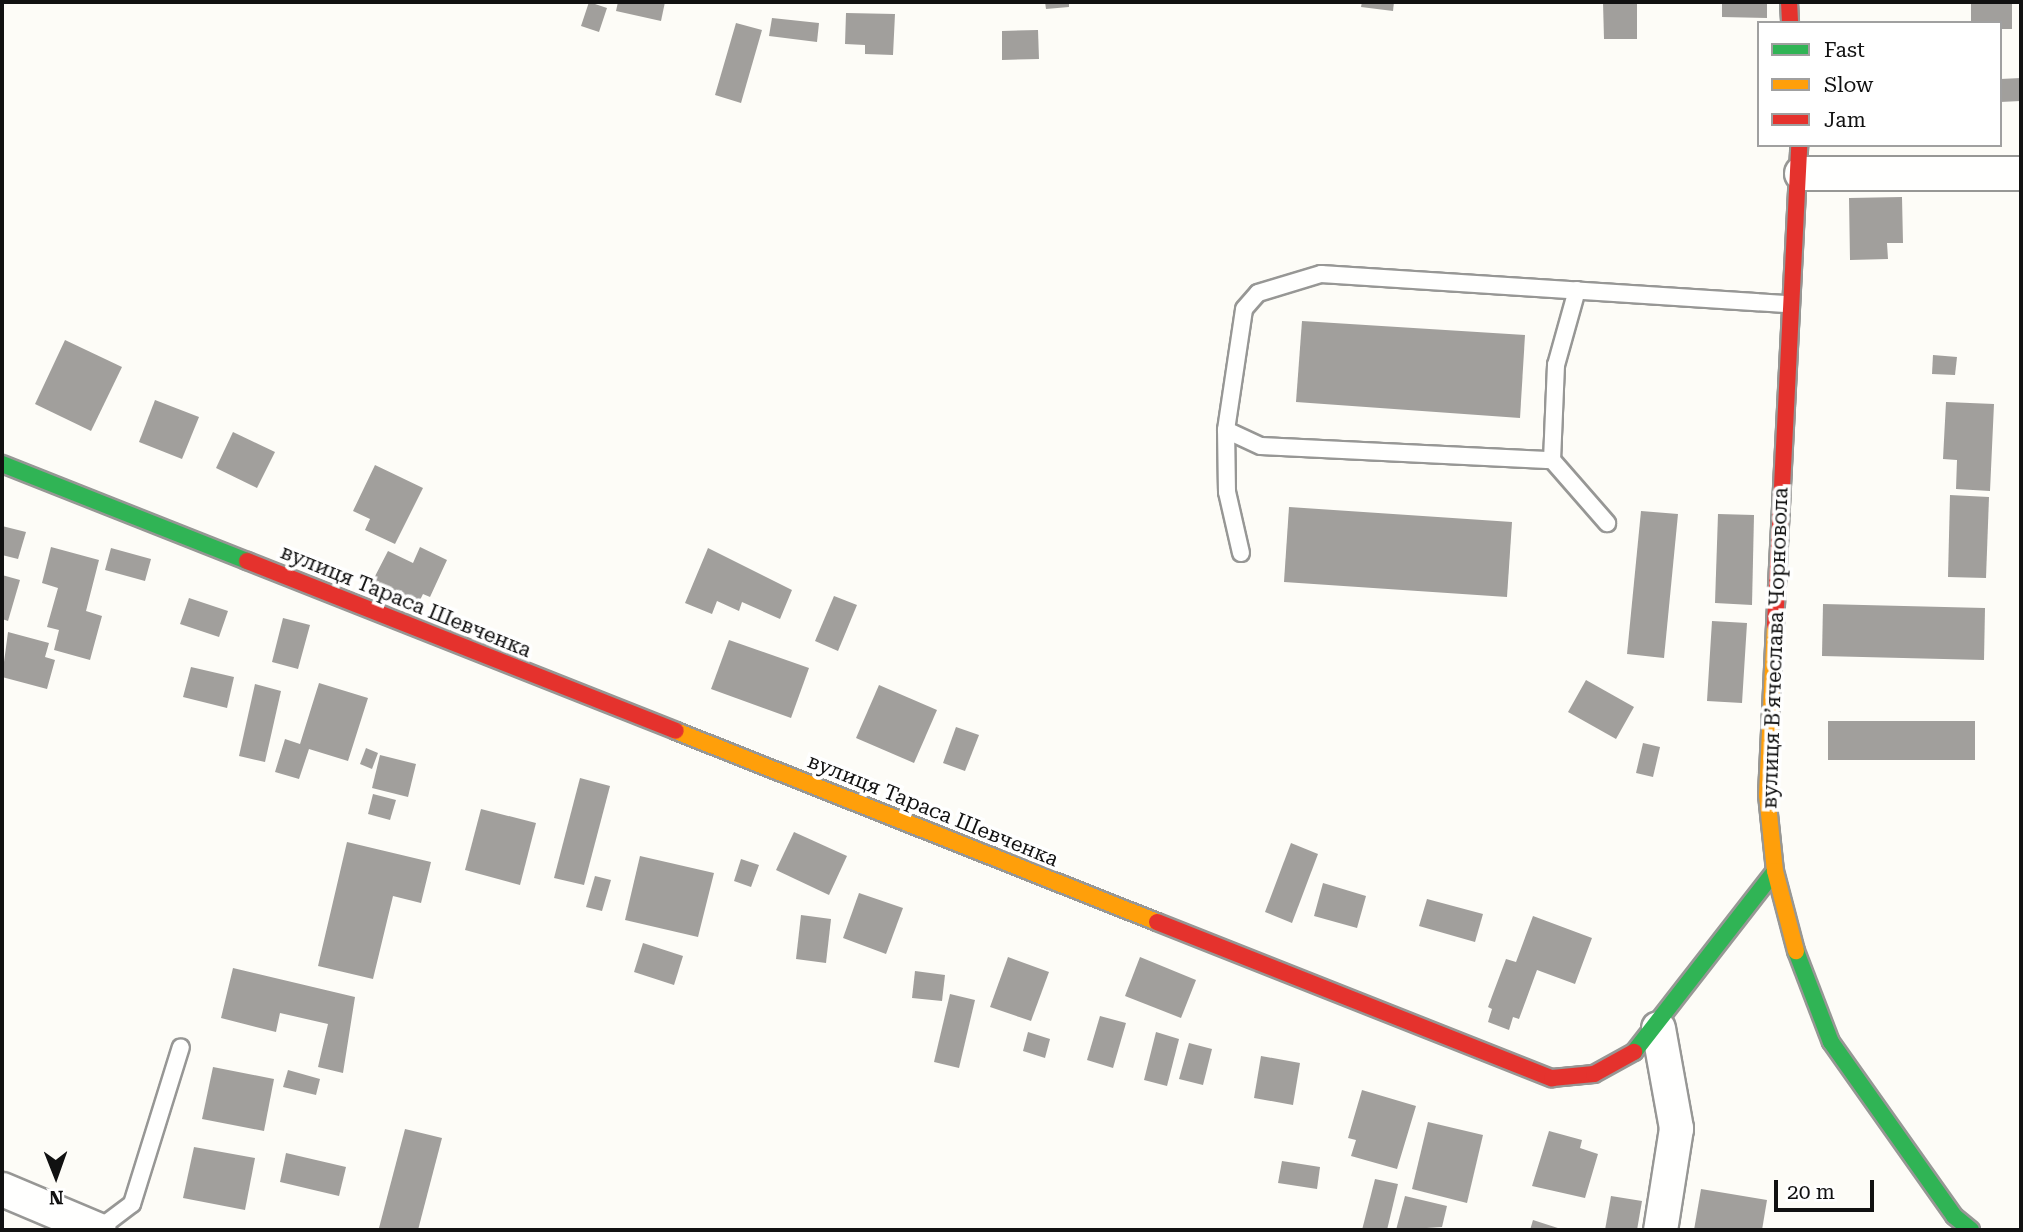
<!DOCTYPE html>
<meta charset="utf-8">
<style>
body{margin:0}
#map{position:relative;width:2023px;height:1232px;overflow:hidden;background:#fdfcf7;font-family:"Roboto Serif",serif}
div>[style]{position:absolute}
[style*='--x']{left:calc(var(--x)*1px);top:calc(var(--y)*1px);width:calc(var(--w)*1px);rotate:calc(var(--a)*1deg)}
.building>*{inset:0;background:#a19f9c}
.roads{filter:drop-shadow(2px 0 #979795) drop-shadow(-2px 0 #979795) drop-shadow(0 2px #979795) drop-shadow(0 -2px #979795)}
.lane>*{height:16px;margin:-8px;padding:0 8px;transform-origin:8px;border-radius:8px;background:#fffffe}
.street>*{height:33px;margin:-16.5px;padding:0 16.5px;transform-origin:16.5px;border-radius:16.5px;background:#fffffe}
.fast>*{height:16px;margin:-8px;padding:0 8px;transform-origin:8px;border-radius:8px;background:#30b455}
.slow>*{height:16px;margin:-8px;padding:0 8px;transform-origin:8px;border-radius:8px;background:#ff9f0a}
.jam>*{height:16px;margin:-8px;padding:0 8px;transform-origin:8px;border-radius:8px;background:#e5322d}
span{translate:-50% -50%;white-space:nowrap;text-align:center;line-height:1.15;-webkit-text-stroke:7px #fff;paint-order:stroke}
.street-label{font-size:21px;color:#111}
.frame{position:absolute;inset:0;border:4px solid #111;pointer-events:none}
.legend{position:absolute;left:1757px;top:21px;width:245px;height:126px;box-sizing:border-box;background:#fff;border:2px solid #a0a0a0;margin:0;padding:9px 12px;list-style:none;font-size:21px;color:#111}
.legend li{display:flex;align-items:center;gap:14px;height:35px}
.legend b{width:35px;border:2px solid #a0a0a0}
.north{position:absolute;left:21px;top:1141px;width:70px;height:70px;-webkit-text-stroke:5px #fff;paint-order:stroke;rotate:179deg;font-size:19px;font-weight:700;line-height:28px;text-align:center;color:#111}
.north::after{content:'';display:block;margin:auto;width:24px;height:32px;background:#111;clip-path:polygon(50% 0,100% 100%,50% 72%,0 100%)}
.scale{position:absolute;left:1774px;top:1180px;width:100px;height:32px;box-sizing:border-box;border:4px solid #111;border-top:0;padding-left:9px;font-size:21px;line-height:24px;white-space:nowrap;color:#111;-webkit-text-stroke:5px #fff;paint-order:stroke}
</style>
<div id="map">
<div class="building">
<i style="clip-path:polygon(589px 2px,607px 8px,599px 32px,581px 26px)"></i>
<i style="clip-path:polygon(618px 2px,665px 2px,661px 21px,616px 11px)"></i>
<i style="clip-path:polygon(1045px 2px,1069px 2px,1069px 7px,1046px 9px)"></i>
<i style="clip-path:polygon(1362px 2px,1394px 2px,1393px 11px,1361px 7px)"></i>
<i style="clip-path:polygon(1603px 2px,1637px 2px,1637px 39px,1604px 39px)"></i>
<i style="clip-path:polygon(1722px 2px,1767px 2px,1767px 18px,1722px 17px)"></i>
<i style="clip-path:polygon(1971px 2px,2012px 2px,2012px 29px,2000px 29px,2000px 23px,1971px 23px)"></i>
<i style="clip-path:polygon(846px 13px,895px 14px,893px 55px,865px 54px,865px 45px,845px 44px)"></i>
<i style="clip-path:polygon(772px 18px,819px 23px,817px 42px,769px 36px)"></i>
<i style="clip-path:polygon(736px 23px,762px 30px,741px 103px,715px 95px)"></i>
<i style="clip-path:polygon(1038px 30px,1039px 59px,1002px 60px,1002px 31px)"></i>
<i style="clip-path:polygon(2021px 78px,2021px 101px,2000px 102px,2000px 79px)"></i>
<i style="clip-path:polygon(1902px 197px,1903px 243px,1887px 243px,1888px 259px,1850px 260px,1849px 198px)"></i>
<i style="clip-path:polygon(1302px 321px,1525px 335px,1520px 418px,1296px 402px)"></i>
<i style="clip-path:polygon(65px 340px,122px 367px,91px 431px,35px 404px)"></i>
<i style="clip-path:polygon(1933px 355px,1957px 357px,1955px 375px,1932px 374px)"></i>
<i style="clip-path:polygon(155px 400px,199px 417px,182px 459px,139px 442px)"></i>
<i style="clip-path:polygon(1946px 402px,1994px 404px,1990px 491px,1956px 489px,1957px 460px,1943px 459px)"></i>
<i style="clip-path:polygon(233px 432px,275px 452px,257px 488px,216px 468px)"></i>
<i style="clip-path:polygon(375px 465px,423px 488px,395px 544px,365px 530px,370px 519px,353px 511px)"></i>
<i style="clip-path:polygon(1950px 495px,1989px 497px,1986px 578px,1948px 577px)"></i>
<i style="clip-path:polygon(1289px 507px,1512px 522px,1507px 597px,1284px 582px)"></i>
<i style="clip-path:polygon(1641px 511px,1678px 514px,1664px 658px,1627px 654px)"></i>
<i style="clip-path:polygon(1718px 514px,1754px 515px,1752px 605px,1715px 603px)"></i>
<i style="clip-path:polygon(2px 526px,26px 532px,18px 559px,2px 555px)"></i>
<i style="clip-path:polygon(51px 547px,99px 560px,86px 611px,102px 616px,90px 660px,54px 650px,59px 630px,47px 627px,58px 588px,42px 583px)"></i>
<i style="clip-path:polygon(420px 547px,447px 560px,430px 597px,423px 594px,417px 606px,371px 584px,388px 551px,413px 563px)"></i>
<i style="clip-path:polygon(111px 548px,151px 559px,145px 581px,105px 570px)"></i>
<i style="clip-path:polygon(708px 548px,792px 590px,780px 619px,742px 602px,739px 611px,717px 601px,712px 614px,685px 603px)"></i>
<i style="clip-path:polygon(2px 575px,20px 580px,8px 621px,2px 619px)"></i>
<i style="clip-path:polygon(834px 596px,857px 605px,838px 651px,815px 641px)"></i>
<i style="clip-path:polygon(189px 598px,228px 611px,219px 637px,180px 624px)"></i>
<i style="clip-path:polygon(1823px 604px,1985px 608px,1984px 660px,1822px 656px)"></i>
<i style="clip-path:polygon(283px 618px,310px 625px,298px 669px,272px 662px)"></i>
<i style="clip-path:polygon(1712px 621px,1747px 623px,1742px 703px,1707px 701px)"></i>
<i style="clip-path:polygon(8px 632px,49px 643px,45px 657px,55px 660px,47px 689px,2px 677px)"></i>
<i style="clip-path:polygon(729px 640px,809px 668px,791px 718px,711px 689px)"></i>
<i style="clip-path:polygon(191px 667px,234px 677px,227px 708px,183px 697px)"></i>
<i style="clip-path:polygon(1586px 680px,1634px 707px,1616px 739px,1568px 712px)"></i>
<i style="clip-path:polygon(319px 683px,368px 698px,348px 761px,309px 749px,299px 779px,275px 772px,285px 739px,300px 744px)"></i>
<i style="clip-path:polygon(255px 684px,281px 691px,265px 762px,239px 756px)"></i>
<i style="clip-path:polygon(879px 685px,937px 710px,914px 763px,856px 738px)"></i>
<i style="clip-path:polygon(1828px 721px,1975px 721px,1975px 760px,1828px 760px)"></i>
<i style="clip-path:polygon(956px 727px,979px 735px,965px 771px,943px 763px)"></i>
<i style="clip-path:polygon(1643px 743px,1660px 747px,1653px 777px,1636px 773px)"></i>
<i style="clip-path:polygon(366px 748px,378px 753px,372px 769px,360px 764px)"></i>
<i style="clip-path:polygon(380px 755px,416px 764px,408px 797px,372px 788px)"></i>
<i style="clip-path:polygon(580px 778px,610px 786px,584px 885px,554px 878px)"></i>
<i style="clip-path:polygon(373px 794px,396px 800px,390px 820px,368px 814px)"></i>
<i style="clip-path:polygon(481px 809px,536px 823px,520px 885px,465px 870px)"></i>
<i style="clip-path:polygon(794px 832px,847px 856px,829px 895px,776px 870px)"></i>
<i style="clip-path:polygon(347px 842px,431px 862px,421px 903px,393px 896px,373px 979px,318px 966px)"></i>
<i style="clip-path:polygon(1291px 843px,1318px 854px,1292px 923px,1265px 912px)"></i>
<i style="clip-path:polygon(640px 856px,714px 873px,698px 937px,625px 920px)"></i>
<i style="clip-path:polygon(741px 859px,759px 865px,751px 887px,734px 881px)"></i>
<i style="clip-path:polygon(595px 876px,611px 880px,602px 911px,586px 907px)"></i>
<i style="clip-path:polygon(1323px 883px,1366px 896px,1357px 928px,1314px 916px)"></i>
<i style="clip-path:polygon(859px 893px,903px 908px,886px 954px,843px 938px)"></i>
<i style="clip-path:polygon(1427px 899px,1483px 914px,1475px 942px,1419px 926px)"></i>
<i style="clip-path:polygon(801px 915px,831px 919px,826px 963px,796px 959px)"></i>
<i style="clip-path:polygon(1533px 916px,1592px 938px,1575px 984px,1537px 970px,1519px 1019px,1513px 1017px,1509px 1030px,1488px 1022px,1492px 1009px,1488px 1007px,1506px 959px,1516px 962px)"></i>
<i style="clip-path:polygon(643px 943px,683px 956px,674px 985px,634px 972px)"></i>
<i style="clip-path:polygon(1008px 957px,1049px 972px,1031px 1021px,990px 1007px)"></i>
<i style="clip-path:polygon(1140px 957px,1196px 980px,1181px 1018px,1125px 996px)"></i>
<i style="clip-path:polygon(233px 968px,355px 997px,343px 1073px,318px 1067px,328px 1024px,280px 1013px,276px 1032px,221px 1018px)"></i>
<i style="clip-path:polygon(915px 971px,945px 975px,942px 1001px,912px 998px)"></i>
<i style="clip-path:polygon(950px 994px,975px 1000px,959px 1068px,934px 1062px)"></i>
<i style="clip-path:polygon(1100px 1016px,1126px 1023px,1113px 1068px,1087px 1060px)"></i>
<i style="clip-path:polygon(1028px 1032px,1050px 1039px,1045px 1058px,1023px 1051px)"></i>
<i style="clip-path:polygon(1156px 1032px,1179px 1039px,1167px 1086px,1144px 1080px)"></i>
<i style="clip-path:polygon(1189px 1043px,1212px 1049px,1203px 1085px,1179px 1079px)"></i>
<i style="clip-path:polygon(1261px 1056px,1300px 1063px,1293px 1105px,1254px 1098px)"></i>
<i style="clip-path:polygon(213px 1067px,274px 1079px,264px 1131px,202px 1119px)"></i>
<i style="clip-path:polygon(288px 1070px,320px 1079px,316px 1095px,283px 1087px)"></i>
<i style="clip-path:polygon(1362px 1090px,1416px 1106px,1397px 1169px,1351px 1156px,1356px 1140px,1348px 1138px)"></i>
<i style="clip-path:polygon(1428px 1122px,1483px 1135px,1467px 1203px,1412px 1189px)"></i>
<i style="clip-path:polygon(405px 1129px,442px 1138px,418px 1230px,389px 1230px,379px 1228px)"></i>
<i style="clip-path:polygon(1549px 1131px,1582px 1140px,1580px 1148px,1598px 1154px,1585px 1198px,1532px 1186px)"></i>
<i style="clip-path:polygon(194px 1147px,255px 1158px,245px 1210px,183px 1198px)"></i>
<i style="clip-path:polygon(286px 1153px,346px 1167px,339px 1196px,280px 1182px)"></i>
<i style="clip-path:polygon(1282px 1161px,1320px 1167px,1317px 1189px,1278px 1183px)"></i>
<i style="clip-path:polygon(1375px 1179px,1398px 1184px,1387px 1230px,1362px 1230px)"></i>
<i style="clip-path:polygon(1701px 1189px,1767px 1200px,1762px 1230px,1694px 1230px)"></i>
<i style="clip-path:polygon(1405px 1196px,1447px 1206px,1442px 1227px,1396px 1230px)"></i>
<i style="clip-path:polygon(1611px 1196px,1642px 1201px,1637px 1230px,1605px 1230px)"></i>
<i style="clip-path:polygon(1533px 1220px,1564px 1230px,1530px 1230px)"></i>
</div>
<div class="roads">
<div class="lane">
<i style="--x:1577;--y:290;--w:78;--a:105.6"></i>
<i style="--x:1556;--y:365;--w:95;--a:92.4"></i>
<i style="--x:1552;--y:460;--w:84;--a:48.9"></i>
<i style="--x:1226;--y:430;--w:38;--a:25"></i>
<i style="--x:1261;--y:446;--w:291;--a:2.8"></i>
<i style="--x:1241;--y:553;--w:63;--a:-102.9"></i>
<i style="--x:1227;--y:492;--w:62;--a:-90.9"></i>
<i style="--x:1226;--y:430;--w:122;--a:-81.5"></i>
<i style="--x:1244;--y:309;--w:21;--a:-49"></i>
<i style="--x:1258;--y:293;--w:66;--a:-16.8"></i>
<i style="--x:1321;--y:274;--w:469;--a:3.7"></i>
<i style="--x:100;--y:1228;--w:40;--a:-37"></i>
<i style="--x:132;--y:1204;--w:164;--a:-72.7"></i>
</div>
<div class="street">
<i style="--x:1801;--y:173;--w:220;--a:0"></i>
<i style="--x:1658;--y:1028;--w:102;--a:79.8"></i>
<i style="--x:1676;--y:1128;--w:103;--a:98.9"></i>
<i style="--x:2;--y:1189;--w:105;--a:22.9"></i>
</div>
<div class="fast">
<i style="--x:2;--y:464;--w:264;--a:21.6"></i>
<i style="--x:1796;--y:951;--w:97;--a:69"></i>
<i style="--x:1831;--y:1042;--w:213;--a:54.7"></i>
<i style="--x:1954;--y:1216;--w:22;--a:39"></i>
<i style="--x:1634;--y:1052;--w:229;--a:-52.1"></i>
</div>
<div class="slow">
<i style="--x:1775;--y:625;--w:170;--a:92.7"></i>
<i style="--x:1767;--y:795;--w:76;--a:84"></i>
<i style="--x:1775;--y:871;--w:83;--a:75.3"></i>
<i style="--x:676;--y:731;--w:518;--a:21.66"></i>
</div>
<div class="jam">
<i style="--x:1789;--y:2;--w:21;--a:87"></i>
<i style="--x:247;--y:561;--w:461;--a:21.6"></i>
<i style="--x:1775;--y:625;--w:481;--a:-87.1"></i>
<i style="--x:1157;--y:922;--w:425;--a:21.6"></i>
<i style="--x:1552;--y:1078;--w:42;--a:-5.4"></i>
<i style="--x:1594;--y:1074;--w:46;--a:-28.8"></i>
</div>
</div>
<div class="street-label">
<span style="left:406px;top:601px;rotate:22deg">вулиця Тараса Шевченка</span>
<span style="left:1775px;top:648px;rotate:-88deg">вулиця Вʼячеслава Чорновола</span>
<span style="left:933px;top:810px;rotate:22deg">вулиця Тараса Шевченка</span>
</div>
<div class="frame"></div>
<ul class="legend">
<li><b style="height:9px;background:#30b455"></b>Fast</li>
<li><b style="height:9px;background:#ff9f0a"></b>Slow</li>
<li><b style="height:9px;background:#e5322d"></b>Jam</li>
</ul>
<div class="north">N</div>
<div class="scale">20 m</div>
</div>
